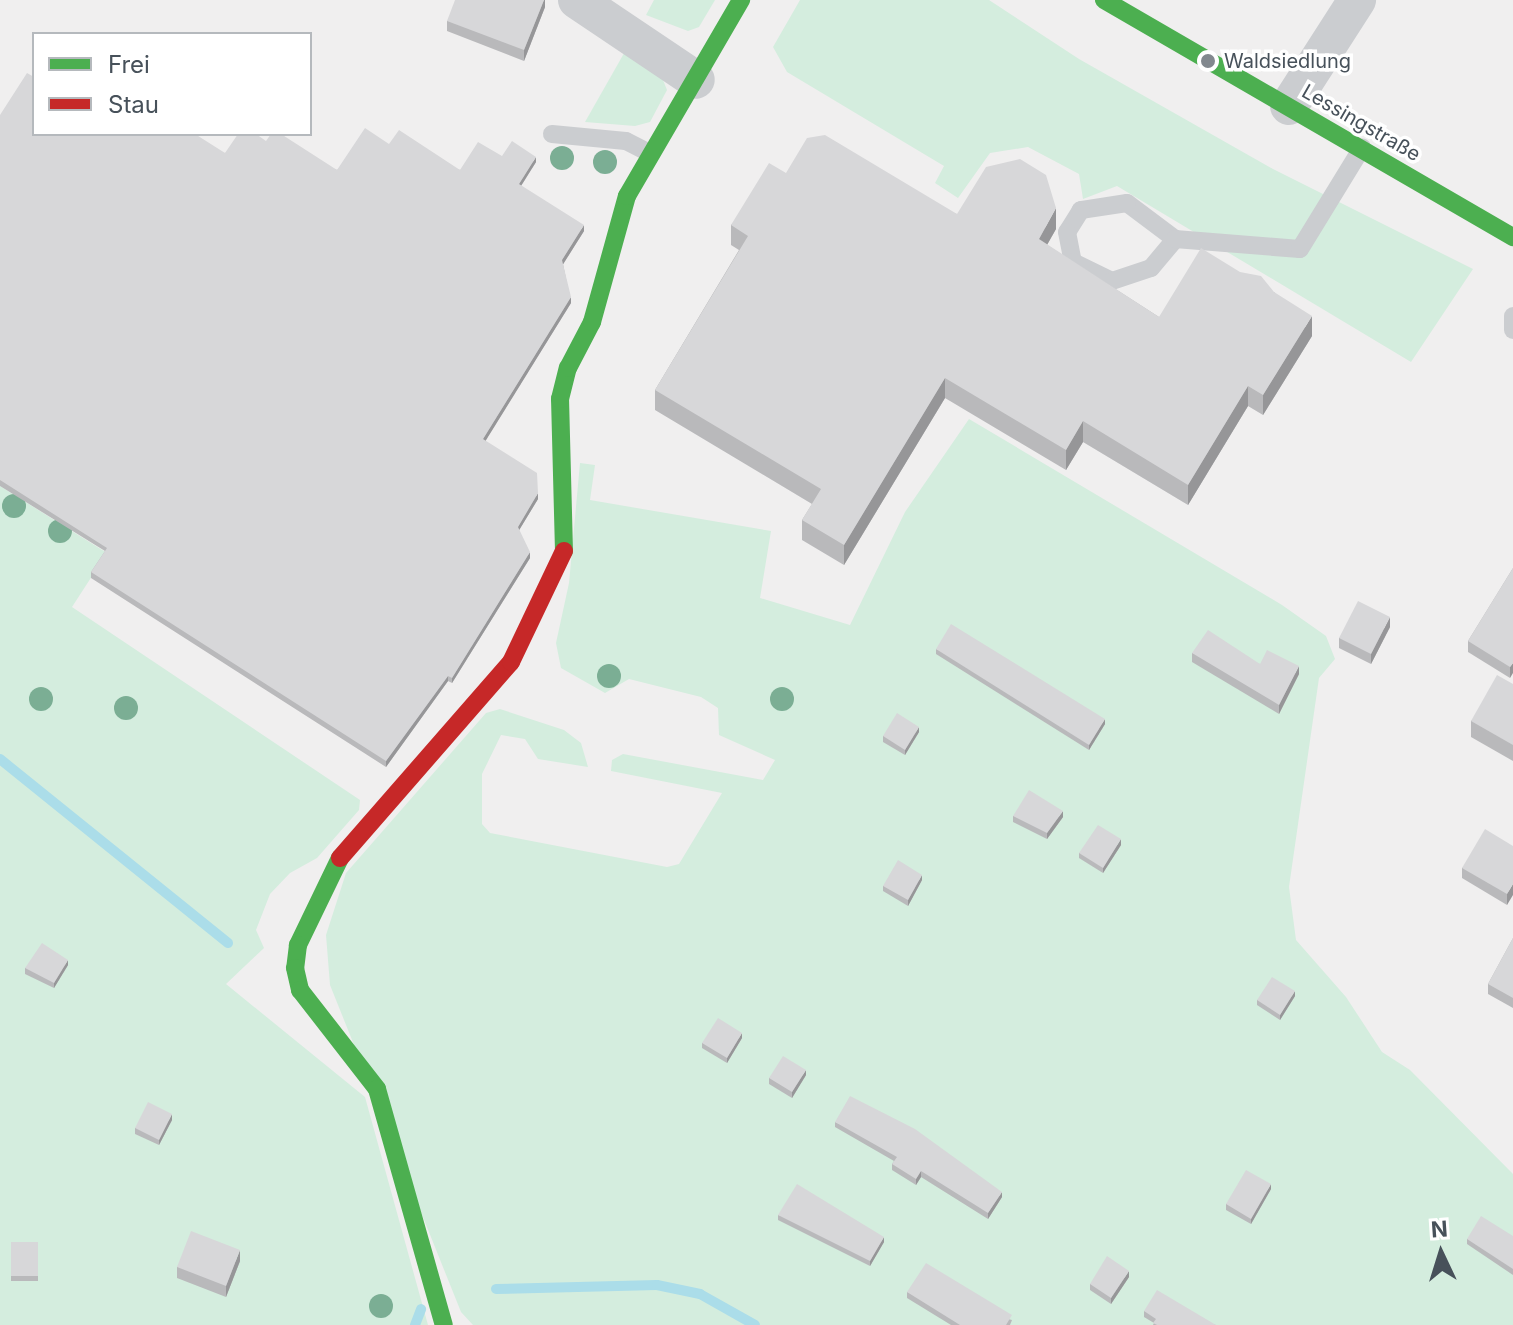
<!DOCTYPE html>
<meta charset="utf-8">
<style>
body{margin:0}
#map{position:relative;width:1513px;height:1325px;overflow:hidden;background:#f0efef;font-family:Inter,sans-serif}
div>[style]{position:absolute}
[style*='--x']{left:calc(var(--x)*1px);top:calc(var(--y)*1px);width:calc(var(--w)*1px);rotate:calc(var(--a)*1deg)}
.green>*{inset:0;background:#d4edde}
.stream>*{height:10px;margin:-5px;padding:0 5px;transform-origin:5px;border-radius:5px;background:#abdde9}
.lane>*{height:18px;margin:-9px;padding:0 9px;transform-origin:9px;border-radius:9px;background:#cbcdd0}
.street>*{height:38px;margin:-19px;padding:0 19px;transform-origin:19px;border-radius:19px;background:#cbcdd0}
.fast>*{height:18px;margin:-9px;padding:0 9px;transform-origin:9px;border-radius:9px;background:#4caf50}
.jam>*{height:18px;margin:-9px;padding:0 9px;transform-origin:9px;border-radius:9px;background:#c62828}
.trees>*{width:24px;height:24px;margin:-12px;border-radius:50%;background:#7bae94}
.wall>*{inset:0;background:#b9b9bb}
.shaded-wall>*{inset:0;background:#969698}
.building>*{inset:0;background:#d7d7d9}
.dots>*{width:22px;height:22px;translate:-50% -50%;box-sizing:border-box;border:4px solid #fff;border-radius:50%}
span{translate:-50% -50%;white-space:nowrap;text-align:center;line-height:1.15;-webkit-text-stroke:7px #fff;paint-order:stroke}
.poi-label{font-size:20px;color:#47515a}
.left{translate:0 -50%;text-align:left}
.street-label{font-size:20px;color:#47515a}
.legend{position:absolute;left:32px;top:32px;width:280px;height:104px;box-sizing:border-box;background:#fff;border:2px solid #b5b9bd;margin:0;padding:10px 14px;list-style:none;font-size:24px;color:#47515a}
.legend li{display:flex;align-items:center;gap:16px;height:40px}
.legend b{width:40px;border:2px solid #b5b9bd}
.north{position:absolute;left:1401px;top:1213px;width:80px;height:80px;-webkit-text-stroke:6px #fff;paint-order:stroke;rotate:356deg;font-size:22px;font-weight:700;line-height:32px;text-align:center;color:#47515a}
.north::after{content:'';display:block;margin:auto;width:28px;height:36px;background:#47515a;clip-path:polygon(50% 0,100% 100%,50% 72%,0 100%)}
</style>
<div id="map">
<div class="green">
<i style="clip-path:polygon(654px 0,715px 0,699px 27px,688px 31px,646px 15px)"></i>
<i style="clip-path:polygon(800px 0,989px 0,1079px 59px,1273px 169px,1473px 269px,1411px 362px,1117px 186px,1083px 199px,1079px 174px,1028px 147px,990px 153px,958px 198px,935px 183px,944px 166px,787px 72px,773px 47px)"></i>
<i style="clip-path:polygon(627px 48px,661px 75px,667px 90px,650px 122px,635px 126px,585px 122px)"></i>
<i style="clip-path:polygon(969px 419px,1282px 605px,1326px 636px,1335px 659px,1319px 678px,1289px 887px,1296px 940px,1346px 997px,1382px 1052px,1410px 1070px,1513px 1174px,1513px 1325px,473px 1325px,461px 1312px,330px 985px,326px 935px,346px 873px,486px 713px,500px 709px,564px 730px,581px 743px,588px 767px,538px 759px,525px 739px,501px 735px,482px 774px,482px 824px,490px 833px,667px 867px,679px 864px,722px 793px,611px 771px,612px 760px,623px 754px,763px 780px,775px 760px,719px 735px,718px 708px,701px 697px,629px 679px,605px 693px,561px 668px,556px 643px,569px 583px,580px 463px,595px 465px,590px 500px,771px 531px,760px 598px,850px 625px,905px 512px)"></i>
<i style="clip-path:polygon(0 486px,107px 553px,72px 607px,360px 800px,359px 810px,317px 858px,290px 873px,270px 894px,256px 930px,264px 948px,226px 984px,365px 1097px,428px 1325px,0 1325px)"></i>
</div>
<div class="stream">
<i style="--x:0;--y:759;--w:293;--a:38.9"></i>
<i style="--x:496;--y:1289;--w:161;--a:-1.4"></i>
<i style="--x:657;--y:1285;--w:44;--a:11.8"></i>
<i style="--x:700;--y:1294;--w:63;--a:29.4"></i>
<i style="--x:415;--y:1325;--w:17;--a:-69"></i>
</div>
<div class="lane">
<i style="--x:552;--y:134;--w:74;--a:5.4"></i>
<i style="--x:626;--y:141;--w:28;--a:27"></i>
<i style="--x:1175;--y:239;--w:60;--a:-143.1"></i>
<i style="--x:1127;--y:203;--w:47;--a:171.3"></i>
<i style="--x:1081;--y:210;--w:26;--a:122"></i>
<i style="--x:1067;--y:232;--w:31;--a:79"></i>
<i style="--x:1073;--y:262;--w:43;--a:26"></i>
<i style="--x:1112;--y:281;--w:41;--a:-18.4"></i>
<i style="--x:1151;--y:268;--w:38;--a:-50"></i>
<i style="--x:1175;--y:239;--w:125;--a:4.6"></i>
<i style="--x:1300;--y:249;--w:119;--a:-58.5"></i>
<i style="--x:1513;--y:316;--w:14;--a:90"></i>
</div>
<div class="street">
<i style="--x:577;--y:0;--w:143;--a:33.9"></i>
<i style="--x:1289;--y:106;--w:126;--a:-57.3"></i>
</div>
<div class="fast">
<i style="--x:1104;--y:0;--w:473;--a:30.1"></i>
<i style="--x:564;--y:551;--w:152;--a:-91.5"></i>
<i style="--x:560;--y:399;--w:32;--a:-76"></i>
<i style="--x:568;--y:368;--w:52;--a:-62.4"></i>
<i style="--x:592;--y:322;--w:131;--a:-74.5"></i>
<i style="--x:627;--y:196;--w:227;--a:-59.8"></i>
<i style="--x:340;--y:858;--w:97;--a:115.8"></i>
<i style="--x:298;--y:945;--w:23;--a:97"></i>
<i style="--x:295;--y:968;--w:23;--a:77"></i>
<i style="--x:300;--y:990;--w:125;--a:52.1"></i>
<i style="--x:377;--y:1089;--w:245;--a:74.2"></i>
</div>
<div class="jam">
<i style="--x:340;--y:858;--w:260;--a:-48.9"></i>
<i style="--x:511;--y:662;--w:123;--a:-64.5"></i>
</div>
<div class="trees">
<i style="left:562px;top:158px"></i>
<i style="left:605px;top:162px"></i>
<i style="left:14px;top:506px"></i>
<i style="left:60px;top:531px"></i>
<i style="left:609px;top:676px"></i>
<i style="left:41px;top:699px"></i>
<i style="left:782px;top:699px"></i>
<i style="left:126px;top:708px"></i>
<i style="left:381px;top:1306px"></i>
</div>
<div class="wall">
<i style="clip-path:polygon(545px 0,545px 7px,524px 61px,447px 31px,447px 21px)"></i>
<i style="clip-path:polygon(0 115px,34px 134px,225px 153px,266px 141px,337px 170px,389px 144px,460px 170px,502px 156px,536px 162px,521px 186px,584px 231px,563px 264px,571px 303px,485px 441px,538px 499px,519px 530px,530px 558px,452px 683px,448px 681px,386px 767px,91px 578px,91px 572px,105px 551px,0 486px)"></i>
<i style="clip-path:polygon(786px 173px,957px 214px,1056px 229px,1047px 245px,1159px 317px,1274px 292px,1312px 336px,1263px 415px,1248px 406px,1188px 505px,1083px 442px,1066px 470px,945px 398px,844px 565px,802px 540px,802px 520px,812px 504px,655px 410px,655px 390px,739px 250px,731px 245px,731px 225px)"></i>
<i style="clip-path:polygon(1513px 568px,1510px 678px,1468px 652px,1468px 641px)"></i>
<i style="clip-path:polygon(1390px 627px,1371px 664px,1339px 648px,1339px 638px)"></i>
<i style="clip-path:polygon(936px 649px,1105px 724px,1089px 750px,936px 654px)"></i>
<i style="clip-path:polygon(1192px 653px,1260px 664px,1299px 674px,1279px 714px,1192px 662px)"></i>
<i style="clip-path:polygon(1513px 684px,1513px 761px,1471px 737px,1471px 721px)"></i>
<i style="clip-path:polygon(919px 732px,905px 755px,883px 742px,883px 736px)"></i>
<i style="clip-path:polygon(1013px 816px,1063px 817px,1047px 839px,1013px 822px)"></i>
<i style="clip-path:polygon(1121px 845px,1103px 873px,1079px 858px,1079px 853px)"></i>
<i style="clip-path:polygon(1513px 846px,1507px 905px,1462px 878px,1462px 868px)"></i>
<i style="clip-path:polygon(922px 880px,908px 906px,883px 891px,883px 886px)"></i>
<i style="clip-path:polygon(1513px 938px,1513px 1008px,1488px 994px,1488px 984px)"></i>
<i style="clip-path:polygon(68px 965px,54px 988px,25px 974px,25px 968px)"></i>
<i style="clip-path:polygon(1295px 996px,1280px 1020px,1257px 1005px,1257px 1000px)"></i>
<i style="clip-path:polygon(742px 1038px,727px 1063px,702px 1048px,702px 1043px)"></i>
<i style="clip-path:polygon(806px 1075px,792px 1098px,769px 1084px,769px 1078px)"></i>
<i style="clip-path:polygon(172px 1120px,159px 1145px,135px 1134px,135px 1128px)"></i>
<i style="clip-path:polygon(835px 1122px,1002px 1197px,988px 1219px,921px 1177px,916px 1185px,892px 1170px,892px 1164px,894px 1161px,835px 1127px)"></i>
<i style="clip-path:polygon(1271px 1189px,1251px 1224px,1226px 1210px,1226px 1204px)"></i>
<i style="clip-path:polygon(778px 1215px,884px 1242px,870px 1266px,778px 1220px)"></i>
<i style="clip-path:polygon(1513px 1236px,1513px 1275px,1467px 1244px,1467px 1239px)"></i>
<i style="clip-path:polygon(11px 1242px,38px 1242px,38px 1281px,11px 1281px)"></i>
<i style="clip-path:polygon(240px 1261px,226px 1297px,177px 1278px,177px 1267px)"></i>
<i style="clip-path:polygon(1129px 1277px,1111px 1304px,1090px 1290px,1090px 1284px)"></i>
<i style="clip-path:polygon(907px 1292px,1012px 1320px,1010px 1325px,951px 1325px,907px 1298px)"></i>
<i style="clip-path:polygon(1144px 1311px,1216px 1325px,1153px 1325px,1154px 1323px,1144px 1317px)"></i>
</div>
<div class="shaded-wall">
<i style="clip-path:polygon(544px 0,545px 0,545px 7px,524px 61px,524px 50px)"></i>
<i style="clip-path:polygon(536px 157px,536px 162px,519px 189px,519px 184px)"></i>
<i style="clip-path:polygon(1056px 208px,1056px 229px,1039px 259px,1039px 239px)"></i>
<i style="clip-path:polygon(584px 225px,584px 231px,562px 266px,562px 260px)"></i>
<i style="clip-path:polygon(571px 297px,571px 303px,483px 445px,483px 439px)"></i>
<i style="clip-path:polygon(1312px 316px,1312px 336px,1263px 415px,1263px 395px)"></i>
<i style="clip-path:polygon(945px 378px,945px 398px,844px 565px,844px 545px)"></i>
<i style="clip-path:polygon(1248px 386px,1248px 406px,1188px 505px,1188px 485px)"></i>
<i style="clip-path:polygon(1083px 421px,1083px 442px,1066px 470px,1066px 450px)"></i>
<i style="clip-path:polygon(538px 493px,538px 499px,518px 532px,518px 527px)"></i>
<i style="clip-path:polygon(530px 552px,530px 558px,452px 683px,452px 678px)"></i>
<i style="clip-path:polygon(1390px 617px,1390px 627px,1371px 664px,1371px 654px)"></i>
<i style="clip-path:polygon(1513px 663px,1513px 673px,1510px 678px,1510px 667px)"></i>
<i style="clip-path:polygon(1299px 666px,1299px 674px,1279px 714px,1279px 705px)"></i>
<i style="clip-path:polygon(448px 676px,448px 681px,386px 767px,386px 761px)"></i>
<i style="clip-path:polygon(1105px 719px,1105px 724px,1089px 750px,1089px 745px)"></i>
<i style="clip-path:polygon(919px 727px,919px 732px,905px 755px,905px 750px)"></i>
<i style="clip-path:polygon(1063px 811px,1063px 817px,1047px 839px,1047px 833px)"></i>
<i style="clip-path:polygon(1121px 839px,1121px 845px,1103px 873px,1103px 868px)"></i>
<i style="clip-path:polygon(922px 875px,922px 880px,908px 906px,908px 900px)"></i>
<i style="clip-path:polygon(1513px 884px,1513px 895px,1507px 905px,1507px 894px)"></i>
<i style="clip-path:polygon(68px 960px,68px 965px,54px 988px,54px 983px)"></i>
<i style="clip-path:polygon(1295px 991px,1295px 996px,1280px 1020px,1280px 1015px)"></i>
<i style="clip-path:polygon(742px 1033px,742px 1038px,727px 1063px,727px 1058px)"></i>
<i style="clip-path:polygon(806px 1070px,806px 1075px,792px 1098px,792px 1092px)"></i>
<i style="clip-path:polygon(172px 1114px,172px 1120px,159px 1145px,159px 1140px)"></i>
<i style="clip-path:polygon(921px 1171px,921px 1177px,916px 1185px,916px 1179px)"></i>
<i style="clip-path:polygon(1271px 1184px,1271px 1189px,1251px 1224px,1251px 1219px)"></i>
<i style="clip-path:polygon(1002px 1192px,1002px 1197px,988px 1219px,988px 1213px)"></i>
<i style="clip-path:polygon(884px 1237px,884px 1242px,870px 1266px,870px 1261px)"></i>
<i style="clip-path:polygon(240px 1250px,240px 1261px,226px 1297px,226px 1286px)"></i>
<i style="clip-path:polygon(1129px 1271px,1129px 1277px,1111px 1304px,1111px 1298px)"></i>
</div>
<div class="building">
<i style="clip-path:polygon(455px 0,544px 0,524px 50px,447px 21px)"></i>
<i style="clip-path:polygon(27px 73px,34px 77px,34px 134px,195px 134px,225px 153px,238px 134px,256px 134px,266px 141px,271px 134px,281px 134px,337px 170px,365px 128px,389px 144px,399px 130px,460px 170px,478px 142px,502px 156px,512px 141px,536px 157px,519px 184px,584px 225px,562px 260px,571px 297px,483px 439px,537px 473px,538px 493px,518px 527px,530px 552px,452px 678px,448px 676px,386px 761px,91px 572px,107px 548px,0 480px,0 115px)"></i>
<i style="clip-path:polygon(825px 135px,957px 214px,986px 167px,1020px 159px,1046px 175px,1056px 208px,1039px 239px,1159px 317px,1201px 248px,1240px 272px,1261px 276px,1274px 292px,1312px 316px,1263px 395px,1248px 386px,1188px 485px,1083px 421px,1066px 450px,945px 378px,844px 545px,802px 520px,821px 489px,655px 390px,748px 236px,731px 225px,769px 163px,786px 173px,807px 138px)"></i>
<i style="clip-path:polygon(1513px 568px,1513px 663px,1510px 667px,1468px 641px)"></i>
<i style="clip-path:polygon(1358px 601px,1390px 617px,1371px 654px,1339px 638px)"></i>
<i style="clip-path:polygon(951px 624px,1105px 719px,1089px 745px,936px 649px)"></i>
<i style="clip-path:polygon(1208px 630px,1260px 664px,1267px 650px,1299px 666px,1279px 705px,1192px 653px)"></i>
<i style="clip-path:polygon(1497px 675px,1513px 684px,1513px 745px,1471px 721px)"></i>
<i style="clip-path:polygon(897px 713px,919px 727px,905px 750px,883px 736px)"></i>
<i style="clip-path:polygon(1029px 790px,1063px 811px,1047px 833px,1013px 816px)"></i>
<i style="clip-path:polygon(1098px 825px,1121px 839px,1103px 868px,1079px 853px)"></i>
<i style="clip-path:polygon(1485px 829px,1513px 846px,1513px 884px,1507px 894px,1462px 868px)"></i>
<i style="clip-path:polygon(898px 860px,922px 875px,908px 900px,883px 886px)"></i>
<i style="clip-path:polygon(1513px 938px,1513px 998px,1488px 984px)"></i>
<i style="clip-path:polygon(42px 943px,68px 960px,54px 983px,25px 968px)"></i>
<i style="clip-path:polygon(1272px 977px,1295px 991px,1280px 1015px,1257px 1000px)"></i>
<i style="clip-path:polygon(718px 1018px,742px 1033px,727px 1058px,702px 1043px)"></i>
<i style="clip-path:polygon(783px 1056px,806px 1070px,792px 1092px,769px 1078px)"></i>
<i style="clip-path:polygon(850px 1096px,915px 1129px,1002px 1192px,988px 1213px,921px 1171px,916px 1179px,892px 1164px,897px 1157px,835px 1122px)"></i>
<i style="clip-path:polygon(148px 1102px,172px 1114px,159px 1140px,135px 1128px)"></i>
<i style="clip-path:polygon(1246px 1170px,1271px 1184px,1251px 1219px,1226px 1204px)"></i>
<i style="clip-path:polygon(797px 1184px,884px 1237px,870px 1261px,778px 1215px)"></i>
<i style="clip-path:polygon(1481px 1216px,1513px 1236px,1513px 1269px,1467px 1239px)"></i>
<i style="clip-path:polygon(191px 1231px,240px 1250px,226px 1286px,177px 1267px)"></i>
<i style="clip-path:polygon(11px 1242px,38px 1242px,38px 1276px,11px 1276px)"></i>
<i style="clip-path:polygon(1107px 1256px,1129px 1271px,1111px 1298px,1090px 1284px)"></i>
<i style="clip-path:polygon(926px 1263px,1012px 1315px,1006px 1325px,960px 1325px,907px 1292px)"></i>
<i style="clip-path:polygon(1157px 1290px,1216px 1325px,1157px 1325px,1153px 1323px,1156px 1319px,1144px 1311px)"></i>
</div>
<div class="dots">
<i style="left:1208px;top:61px;background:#82888e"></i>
</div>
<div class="poi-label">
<span class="left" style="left:1224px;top:61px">Waldsiedlung</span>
</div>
<div class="street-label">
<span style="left:1361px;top:123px;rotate:30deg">Lessingstraße</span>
</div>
<ul class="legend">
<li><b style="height:10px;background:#4caf50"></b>Frei</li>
<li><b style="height:10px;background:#c62828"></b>Stau</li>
</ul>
<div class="north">N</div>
</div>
